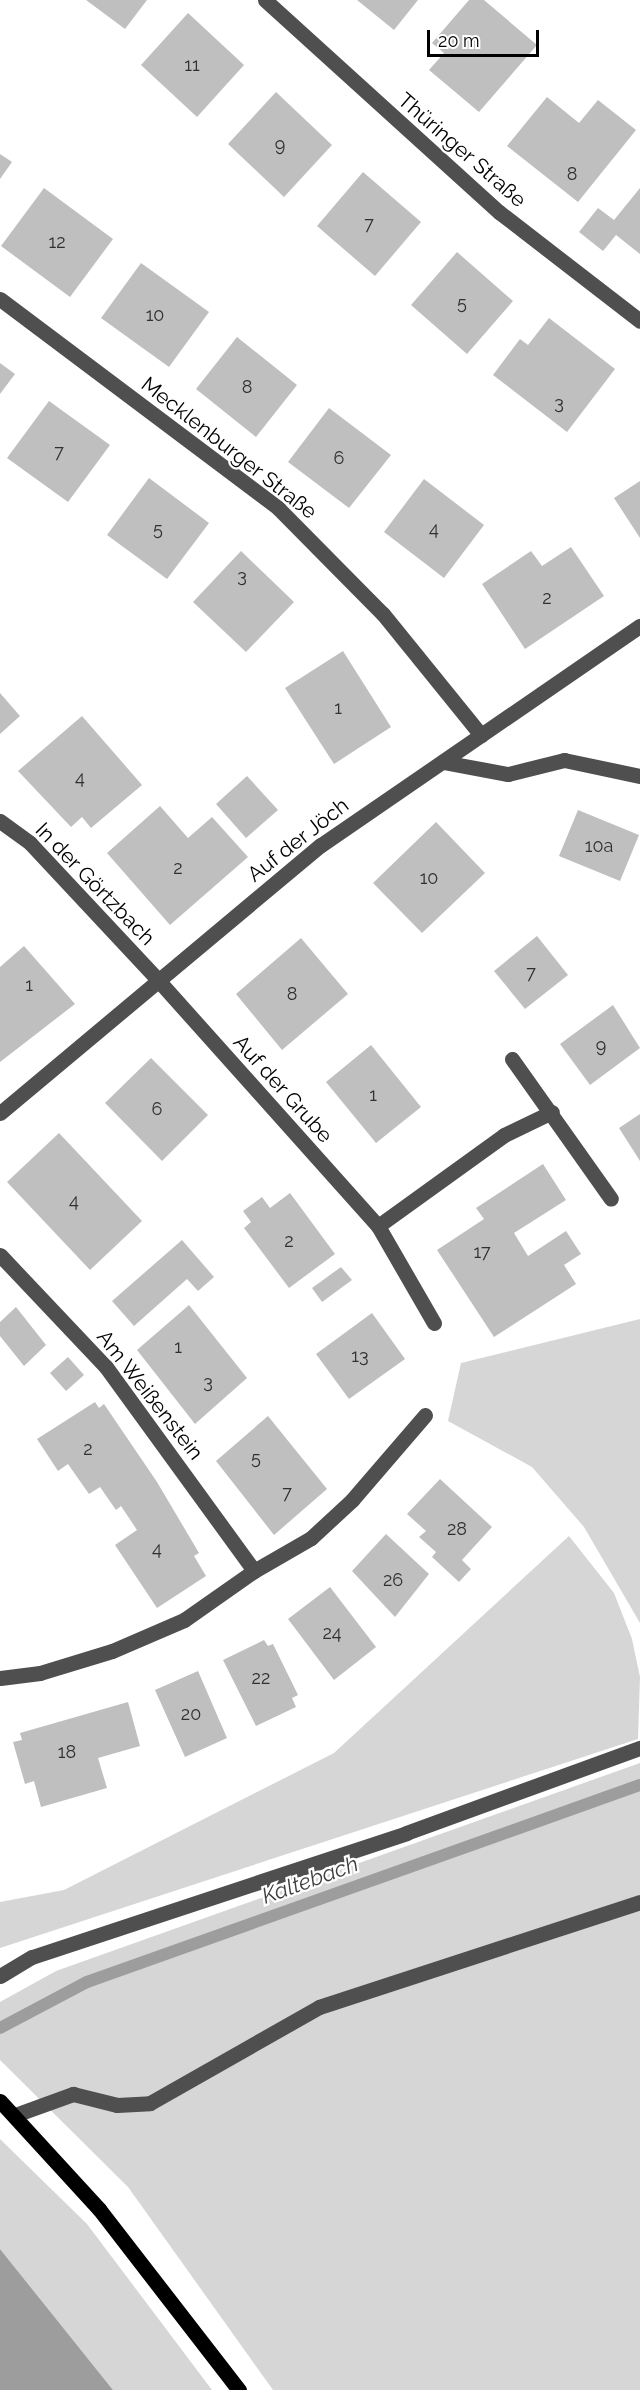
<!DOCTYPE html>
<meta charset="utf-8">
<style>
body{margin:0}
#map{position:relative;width:640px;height:2390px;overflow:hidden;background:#fff;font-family:Raleway,sans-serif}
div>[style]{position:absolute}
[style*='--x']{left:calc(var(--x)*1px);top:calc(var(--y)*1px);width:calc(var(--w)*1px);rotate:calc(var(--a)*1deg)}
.green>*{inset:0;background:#d6d6d6}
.water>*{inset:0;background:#9d9d9d}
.stream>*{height:12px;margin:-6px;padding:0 6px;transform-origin:6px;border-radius:6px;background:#9d9d9d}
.building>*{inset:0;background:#bfbfbf}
.minor>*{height:15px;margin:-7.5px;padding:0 7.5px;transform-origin:7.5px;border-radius:7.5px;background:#4f4f4f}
.major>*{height:15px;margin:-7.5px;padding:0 7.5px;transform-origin:7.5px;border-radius:7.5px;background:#000}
span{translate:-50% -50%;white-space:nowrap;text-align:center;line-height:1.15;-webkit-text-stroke:4.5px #fff;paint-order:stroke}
.number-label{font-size:18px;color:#303030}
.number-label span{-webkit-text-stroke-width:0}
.street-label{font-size:21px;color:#000}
.water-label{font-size:22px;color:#3e3e3e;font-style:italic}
.scale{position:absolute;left:427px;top:30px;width:112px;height:27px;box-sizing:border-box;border:3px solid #000;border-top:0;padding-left:8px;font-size:18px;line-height:21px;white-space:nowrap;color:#000;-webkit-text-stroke:4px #fff;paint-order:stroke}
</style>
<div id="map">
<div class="green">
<i style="clip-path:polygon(640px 1319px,640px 1623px,584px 1527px,532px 1467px,448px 1421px,461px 1363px)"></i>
<i style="clip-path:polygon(569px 1536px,614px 1593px,632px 1639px,640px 1677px,638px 1739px,0 1948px,0 1902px,64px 1890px,334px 1753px)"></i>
<i style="clip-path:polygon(640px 1763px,640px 2390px,273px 2390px,128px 2187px,0 2060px,0 2002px,56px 1971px)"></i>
<i style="clip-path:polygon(0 2139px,87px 2224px,212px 2390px,113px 2390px,0 2249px)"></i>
</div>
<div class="water">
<i style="clip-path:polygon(0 2249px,113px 2390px,0 2390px)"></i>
</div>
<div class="stream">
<i style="--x:0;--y:2028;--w:98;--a:-27.9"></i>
<i style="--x:87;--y:1982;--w:587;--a:-19.61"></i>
</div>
<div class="building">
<i style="clip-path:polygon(86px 0,147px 0,125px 29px)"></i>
<i style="clip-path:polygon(357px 0,418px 0,394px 30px)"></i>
<i style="clip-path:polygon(469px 0,484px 0,537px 45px,479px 112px,429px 70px,444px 53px,432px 43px)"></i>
<i style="clip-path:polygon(188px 13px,244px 65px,197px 117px,141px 65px)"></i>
<i style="clip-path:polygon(276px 92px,332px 145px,284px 197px,228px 144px)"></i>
<i style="clip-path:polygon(547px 97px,579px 123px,598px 100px,636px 130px,578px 202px,507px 146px)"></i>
<i style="clip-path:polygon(0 154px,12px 162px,0 179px)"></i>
<i style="clip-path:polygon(363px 172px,421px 222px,375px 276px,317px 226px)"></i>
<i style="clip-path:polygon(44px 188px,113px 239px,70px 297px,1px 246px)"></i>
<i style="clip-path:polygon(640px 188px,640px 254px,616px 235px,603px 251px,579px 232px,598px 208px,614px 220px)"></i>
<i style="clip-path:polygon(457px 252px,513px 301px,467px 354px,411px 305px)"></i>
<i style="clip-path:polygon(141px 263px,209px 312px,169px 367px,101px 318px)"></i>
<i style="clip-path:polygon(549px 318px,615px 369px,567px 432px,493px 375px,520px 339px,528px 345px)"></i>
<i style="clip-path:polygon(237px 337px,297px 385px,256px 437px,196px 389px)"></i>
<i style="clip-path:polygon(0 363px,15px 374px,0 394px)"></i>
<i style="clip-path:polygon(49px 401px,110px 445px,68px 502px,7px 458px)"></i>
<i style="clip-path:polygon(329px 408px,391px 455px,349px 508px,288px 462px)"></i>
<i style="clip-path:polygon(149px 478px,209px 523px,167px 579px,107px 535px)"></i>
<i style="clip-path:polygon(424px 479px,484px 525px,444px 578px,384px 532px)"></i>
<i style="clip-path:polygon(640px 481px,640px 538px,614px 498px)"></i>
<i style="clip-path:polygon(571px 547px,604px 596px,525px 649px,482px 584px,531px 551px,542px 566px)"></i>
<i style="clip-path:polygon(241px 551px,294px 602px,246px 652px,193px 602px)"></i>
<i style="clip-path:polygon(343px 651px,391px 727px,334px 764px,285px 688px)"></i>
<i style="clip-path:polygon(0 693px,20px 716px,0 734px)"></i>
<i style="clip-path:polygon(82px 716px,142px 785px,91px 828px,82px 817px,71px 827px,18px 771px)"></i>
<i style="clip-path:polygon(247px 776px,278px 810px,246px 838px,216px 804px)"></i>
<i style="clip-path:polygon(160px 806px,188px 838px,212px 817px,248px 857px,170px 925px,107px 853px)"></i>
<i style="clip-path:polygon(578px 810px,639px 835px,620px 881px,559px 856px)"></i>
<i style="clip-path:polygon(436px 822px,485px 873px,422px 933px,373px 883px)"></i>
<i style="clip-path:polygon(537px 936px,568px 975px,525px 1009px,494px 971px)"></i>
<i style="clip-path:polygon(301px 938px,348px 994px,282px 1050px,236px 994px)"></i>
<i style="clip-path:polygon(24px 946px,75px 1004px,0 1062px,0 967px)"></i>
<i style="clip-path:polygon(613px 1005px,640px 1048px,590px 1085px,560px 1044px)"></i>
<i style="clip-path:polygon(371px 1045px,421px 1107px,376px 1143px,326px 1082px)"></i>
<i style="clip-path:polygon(151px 1058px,208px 1115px,162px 1161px,105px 1103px)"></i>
<i style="clip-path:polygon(640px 1114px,640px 1161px,619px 1128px)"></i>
<i style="clip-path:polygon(59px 1133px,142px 1221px,90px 1270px,7px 1182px)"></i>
<i style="clip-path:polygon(543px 1164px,566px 1200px,514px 1233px,528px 1256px,566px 1231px,581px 1254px,564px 1265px,576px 1284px,494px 1337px,437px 1250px,484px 1219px,476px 1208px)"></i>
<i style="clip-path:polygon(290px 1193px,335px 1254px,289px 1288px,244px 1228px,251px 1222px,243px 1211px,262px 1197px,270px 1208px)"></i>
<i style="clip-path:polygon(182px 1240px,214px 1277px,198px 1291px,187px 1279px,134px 1326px,112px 1301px)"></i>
<i style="clip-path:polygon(341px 1267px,352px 1280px,322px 1302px,312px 1288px)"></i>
<i style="clip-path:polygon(189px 1305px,247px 1378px,195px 1424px,137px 1350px)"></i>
<i style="clip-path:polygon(16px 1307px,46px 1345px,24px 1366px,0 1336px,0 1322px)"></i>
<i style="clip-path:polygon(372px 1313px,405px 1359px,349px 1399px,316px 1354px)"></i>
<i style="clip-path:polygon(68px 1357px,84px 1375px,66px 1391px,50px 1373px)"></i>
<i style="clip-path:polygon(95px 1402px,99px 1408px,104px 1404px,157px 1482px,199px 1553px,194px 1556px,206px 1576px,157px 1608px,115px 1545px,137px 1530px,121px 1506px,116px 1510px,100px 1487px,89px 1494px,68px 1464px,58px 1471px,37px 1439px)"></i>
<i style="clip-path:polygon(268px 1416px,327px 1489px,274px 1535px,216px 1461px)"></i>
<i style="clip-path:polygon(440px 1479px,492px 1527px,462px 1560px,471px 1569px,459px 1582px,432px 1557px,436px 1552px,419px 1537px,426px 1531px,407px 1514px)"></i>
<i style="clip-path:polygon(386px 1534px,429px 1574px,395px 1617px,352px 1571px)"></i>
<i style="clip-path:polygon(330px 1587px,376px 1647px,334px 1680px,288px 1619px)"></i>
<i style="clip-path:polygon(264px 1640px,268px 1646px,273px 1644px,298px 1695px,292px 1698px,296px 1707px,256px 1726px,223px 1660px)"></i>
<i style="clip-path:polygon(198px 1671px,227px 1738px,185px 1757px,155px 1690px)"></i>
<i style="clip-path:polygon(128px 1702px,140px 1746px,98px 1758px,107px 1788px,41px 1807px,34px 1781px,25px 1784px,13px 1742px,22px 1740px,20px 1733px)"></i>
</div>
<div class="minor">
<i style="--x:265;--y:0;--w:316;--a:42.2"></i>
<i style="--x:499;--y:212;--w:178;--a:37.7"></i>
<i style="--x:0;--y:299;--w:348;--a:36.9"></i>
<i style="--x:278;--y:508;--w:149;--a:45.3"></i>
<i style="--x:383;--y:614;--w:156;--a:51"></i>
<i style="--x:443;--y:762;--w:66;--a:10.5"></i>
<i style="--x:508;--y:774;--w:58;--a:-14"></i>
<i style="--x:564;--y:760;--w:78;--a:11.9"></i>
<i style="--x:0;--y:821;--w:37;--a:36"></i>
<i style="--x:30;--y:843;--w:187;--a:46.9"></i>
<i style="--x:158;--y:980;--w:330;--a:48.2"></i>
<i style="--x:378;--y:1226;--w:112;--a:60"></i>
<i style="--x:512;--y:1059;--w:171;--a:54.7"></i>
<i style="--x:0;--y:1113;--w:418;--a:-39.9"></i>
<i style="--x:321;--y:845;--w:387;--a:-34.5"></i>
<i style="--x:378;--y:1226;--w:155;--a:-35.8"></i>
<i style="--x:504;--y:1135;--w:53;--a:-25.6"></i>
<i style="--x:0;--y:1255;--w:154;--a:46.6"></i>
<i style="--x:106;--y:1367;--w:252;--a:54"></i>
<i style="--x:254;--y:1571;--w:85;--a:145"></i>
<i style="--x:184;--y:1620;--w:78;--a:156.7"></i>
<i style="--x:112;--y:1651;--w:75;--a:163"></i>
<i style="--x:40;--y:1673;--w:40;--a:172.9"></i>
<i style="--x:254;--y:1571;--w:66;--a:-30.1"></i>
<i style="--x:311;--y:1538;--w:56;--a:-42.8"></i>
<i style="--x:352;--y:1500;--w:112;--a:-49.3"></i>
<i style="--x:0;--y:1976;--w:37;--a:-31"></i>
<i style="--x:32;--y:1957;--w:394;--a:-18.3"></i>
<i style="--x:406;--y:1833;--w:249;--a:-20"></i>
<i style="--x:15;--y:2115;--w:62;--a:-19.9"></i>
<i style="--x:73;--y:2094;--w:45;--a:14"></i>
<i style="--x:117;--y:2105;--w:33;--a:-3"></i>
<i style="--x:150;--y:2103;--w:194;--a:-29.6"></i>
<i style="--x:319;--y:2007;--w:338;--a:-18.1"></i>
</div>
<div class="major">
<i style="--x:0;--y:2101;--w:147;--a:47.5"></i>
<i style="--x:99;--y:2209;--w:229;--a:52.3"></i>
</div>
<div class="number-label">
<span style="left:192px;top:65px">11</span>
<span style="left:280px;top:145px">9</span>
<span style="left:572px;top:174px">8</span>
<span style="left:369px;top:224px">7</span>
<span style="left:57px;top:242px">12</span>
<span style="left:462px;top:303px">5</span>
<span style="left:155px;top:315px">10</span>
<span style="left:247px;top:387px">8</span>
<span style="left:559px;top:403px">3</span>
<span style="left:59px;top:452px">7</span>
<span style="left:339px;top:458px">6</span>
<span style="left:158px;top:529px">5</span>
<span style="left:434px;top:529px">4</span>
<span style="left:242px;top:576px">3</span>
<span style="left:547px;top:598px">2</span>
<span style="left:338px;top:708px">1</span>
<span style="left:80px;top:778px">4</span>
<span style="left:599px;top:846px">10a</span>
<span style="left:178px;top:868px">2</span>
<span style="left:429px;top:878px">10</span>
<span style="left:531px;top:973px">7</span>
<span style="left:29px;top:985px">1</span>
<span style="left:292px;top:994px">8</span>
<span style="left:601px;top:1046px">9</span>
<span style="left:373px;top:1095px">1</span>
<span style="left:157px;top:1109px">6</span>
<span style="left:74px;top:1201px">4</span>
<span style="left:289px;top:1241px">2</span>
<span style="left:482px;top:1252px">17</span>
<span style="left:178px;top:1347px">1</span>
<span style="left:360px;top:1356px">13</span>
<span style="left:208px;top:1382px">3</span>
<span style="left:88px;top:1449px">2</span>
<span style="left:256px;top:1458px">5</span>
<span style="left:287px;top:1493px">7</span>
<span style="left:457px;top:1529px">28</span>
<span style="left:157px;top:1549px">4</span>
<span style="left:393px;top:1580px">26</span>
<span style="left:332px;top:1633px">24</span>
<span style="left:261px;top:1678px">22</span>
<span style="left:191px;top:1714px">20</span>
<span style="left:67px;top:1752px">18</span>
</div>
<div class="street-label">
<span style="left:462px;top:150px;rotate:41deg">Thüringer Straße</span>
<span style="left:229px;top:448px;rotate:38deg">Mecklenburger Straße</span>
<span style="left:298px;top:840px;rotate:-38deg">Auf der Jöch</span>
<span style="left:95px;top:884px;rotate:46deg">In der Görtzbach</span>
<span style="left:283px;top:1089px;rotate:48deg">Auf der Grube</span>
<span style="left:150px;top:1395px;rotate:52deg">Am Weißenstein</span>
</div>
<div class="water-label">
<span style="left:310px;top:1880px;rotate:-20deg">Kaltebach</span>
</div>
<div class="scale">20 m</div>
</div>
